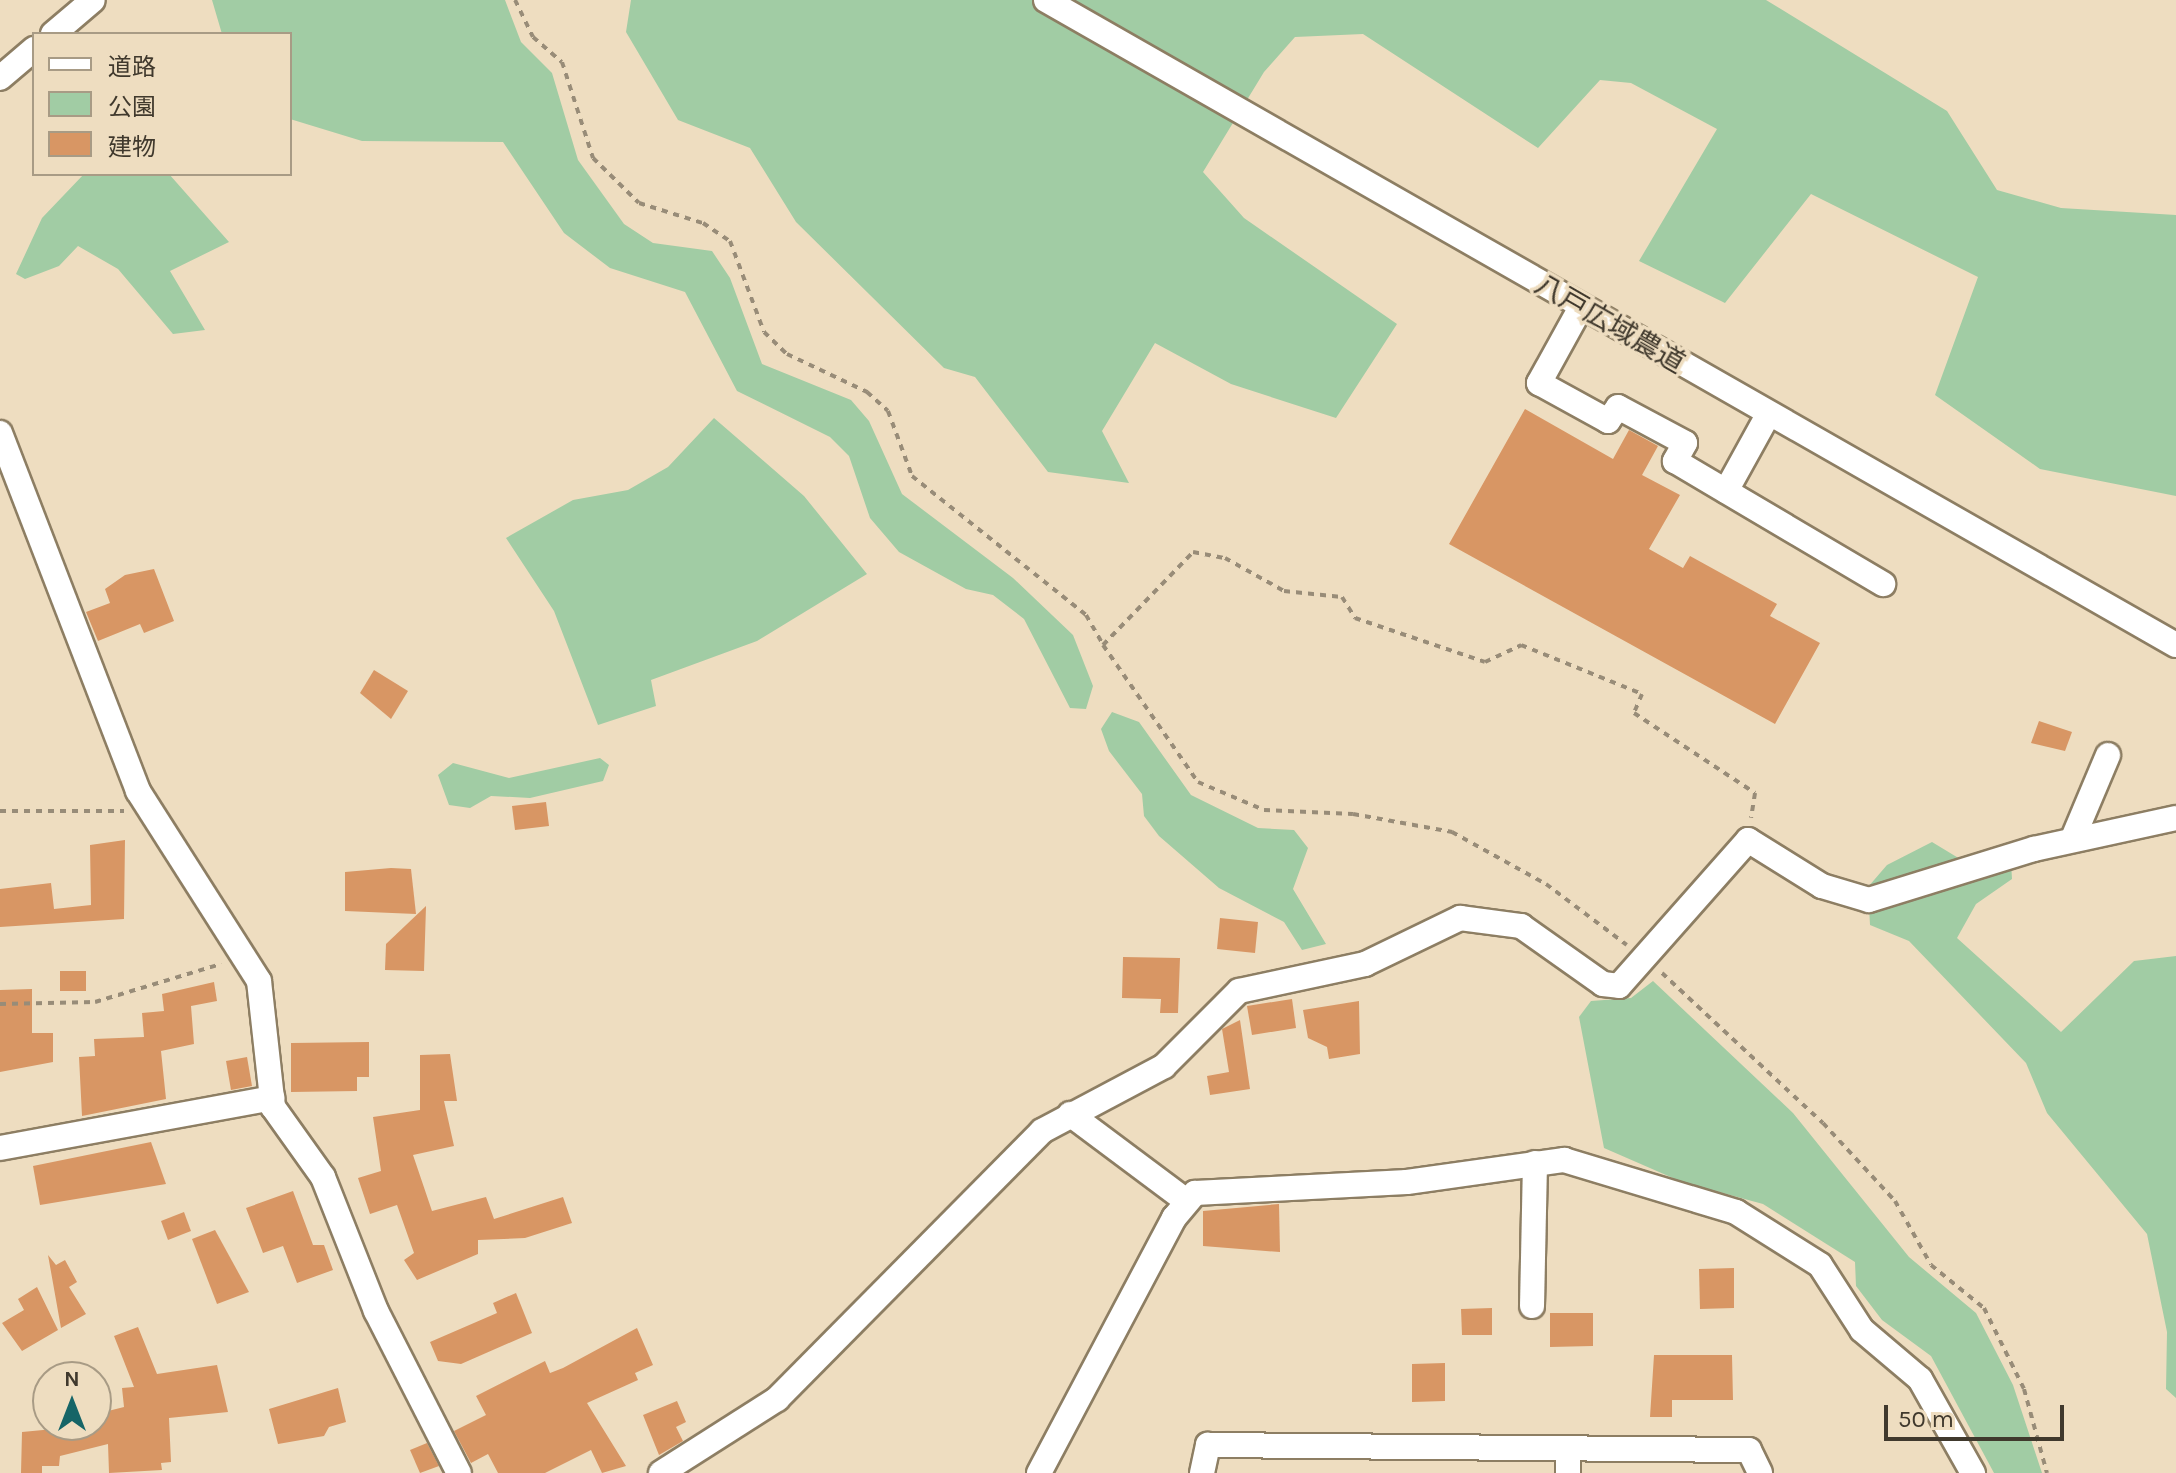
<!DOCTYPE html>
<meta charset="utf-8">
<style>
body{margin:0}
#map{position:relative;width:2176px;height:1473px;overflow:hidden;background:#eeddc0;font-family:Karla,"Noto Sans JP",sans-serif}
div>[style]{position:absolute}
[style*='--x']{left:calc(var(--x)*1px);top:calc(var(--y)*1px);width:calc(var(--w)*1px);rotate:calc(var(--a)*1deg)}
.green>*{inset:0;background:#a1cca4}
.building>*{inset:0;background:#d89664}
.path>*{height:4px;margin-top:-2px;transform-origin:0;background:repeating-linear-gradient(90deg,#988c78 0 6px,transparent 0 12px)}
.roads{filter:drop-shadow(2px 0 #8d7e63) drop-shadow(-2px 0 #8d7e63) drop-shadow(0 2px #8d7e63) drop-shadow(0 -2px #8d7e63)}
.minor>*{height:24px;margin:-12px;padding:0 12px;transform-origin:12px;border-radius:12px;background:#fff}
span{translate:-50% -50%;white-space:nowrap;text-align:center;line-height:1.15;-webkit-text-stroke:7px #eeddc0;paint-order:stroke}
.street-label{font-size:28px;color:#40392d}
.legend{position:absolute;left:32px;top:32px;width:260px;height:144px;box-sizing:border-box;background:#eeddc0;border:2px solid #a89b85;margin:0;padding:10px 14px;list-style:none;font-size:24px;color:#40392d}
.legend li{display:flex;align-items:center;gap:16px;height:40px}
.legend b{width:40px;border:2px solid #a89b85}
.north{position:absolute;left:32px;top:1361px;width:80px;height:80px;box-sizing:border-box;background:#eeddc0;border:2px solid #a89b85;border-radius:50%;rotate:0deg;font-size:22px;font-weight:700;line-height:32px;text-align:center;color:#40392d}
.north::after{content:'';display:block;margin:auto;width:28px;height:36px;background:#166567;clip-path:polygon(50% 0,100% 100%,50% 72%,0 100%)}
.scale{position:absolute;left:1884px;top:1405px;width:180px;height:36px;box-sizing:border-box;border:4px solid #40392d;border-top:0;padding-left:10px;font-size:24px;line-height:28px;white-space:nowrap;color:#40392d;-webkit-text-stroke:6px #eeddc0;paint-order:stroke}
</style>
<div id="map">
<div class="green">
<i style="clip-path:polygon(212px 0,505px 0,521px 42px,552px 73px,578px 160px,624px 224px,653px 243px,712px 251px,730px 278px,762px 364px,851px 400px,869px 421px,902px 494px,1013px 578px,1073px 635px,1093px 686px,1086px 709px,1070px 708px,1024px 619px,993px 595px,966px 589px,899px 552px,870px 518px,849px 456px,830px 437px,737px 391px,685px 292px,610px 268px,564px 233px,503px 142px,362px 141px,290px 119px,290px 34px,222px 34px)"></i>
<i style="clip-path:polygon(631px 0,1766px 0,1947px 111px,1997px 190px,2061px 208px,2176px 215px,2176px 496px,2040px 469px,1935px 395px,1978px 277px,1811px 194px,1725px 303px,1639px 261px,1717px 129px,1631px 83px,1600px 80px,1538px 148px,1363px 34px,1295px 37px,1264px 72px,1203px 172px,1244px 218px,1397px 324px,1336px 418px,1231px 384px,1155px 343px,1102px 431px,1129px 483px,1048px 472px,975px 377px,944px 368px,796px 222px,750px 148px,678px 120px,626px 32px)"></i>
<i style="clip-path:polygon(84px 174px,169px 174px,229px 242px,170px 271px,205px 330px,173px 334px,118px 269px,78px 246px,59px 266px,25px 279px,16px 274px,42px 218px)"></i>
<i style="clip-path:polygon(714px 418px,804px 496px,867px 574px,757px 641px,651px 680px,656px 706px,598px 725px,554px 611px,506px 538px,573px 500px,628px 490px,668px 467px)"></i>
<i style="clip-path:polygon(1112px 712px,1139px 722px,1191px 795px,1258px 828px,1294px 830px,1308px 848px,1293px 889px,1326px 944px,1302px 950px,1284px 922px,1219px 888px,1159px 836px,1144px 816px,1142px 794px,1109px 751px,1101px 729px)"></i>
<i style="clip-path:polygon(600px 758px,609px 765px,603px 781px,530px 798px,491px 796px,470px 808px,449px 805px,438px 775px,453px 763px,509px 778px)"></i>
<i style="clip-path:polygon(1932px 842px,1965px 862px,2011px 862px,2012px 879px,1976px 904px,1957px 938px,2061px 1032px,2134px 961px,2176px 956px,2176px 1398px,2166px 1389px,2167px 1332px,2147px 1234px,2047px 1113px,2026px 1063px,1909px 941px,1870px 925px,1868px 887px,1887px 865px)"></i>
<i style="clip-path:polygon(1653px 981px,1793px 1113px,1909px 1257px,1976px 1313px,2013px 1385px,2042px 1473px,1994px 1473px,1931px 1356px,1882px 1320px,1856px 1286px,1855px 1262px,1763px 1204px,1682px 1182px,1604px 1148px,1579px 1017px,1591px 1001px,1631px 998px)"></i>
</div>
<div class="building">
<i style="clip-path:polygon(1525px 409px,1613px 459px,1629px 430px,1658px 446px,1642px 475px,1680px 495px,1649px 549px,1683px 568px,1690px 556px,1777px 604px,1770px 616px,1820px 643px,1775px 724px,1449px 544px)"></i>
<i style="clip-path:polygon(154px 569px,174px 621px,144px 633px,140px 624px,98px 641px,86px 612px,110px 603px,105px 589px,125px 575px)"></i>
<i style="clip-path:polygon(374px 670px,408px 691px,391px 719px,360px 693px)"></i>
<i style="clip-path:polygon(2039px 721px,2072px 732px,2065px 751px,2031px 743px)"></i>
<i style="clip-path:polygon(546px 802px,549px 826px,515px 830px,512px 806px)"></i>
<i style="clip-path:polygon(125px 840px,124px 919px,0 927px,0 889px,51px 883px,54px 909px,91px 905px,90px 845px)"></i>
<i style="clip-path:polygon(391px 868px,411px 869px,416px 914px,345px 911px,345px 872px)"></i>
<i style="clip-path:polygon(426px 906px,424px 971px,385px 970px,386px 944px)"></i>
<i style="clip-path:polygon(1220px 918px,1258px 922px,1255px 953px,1217px 949px)"></i>
<i style="clip-path:polygon(1123px 957px,1180px 958px,1178px 1013px,1160px 1013px,1161px 999px,1122px 998px)"></i>
<i style="clip-path:polygon(60px 971px,86px 971px,86px 991px,60px 991px)"></i>
<i style="clip-path:polygon(214px 982px,217px 1001px,191px 1006px,194px 1044px,161px 1051px,166px 1099px,82px 1116px,79px 1057px,95px 1056px,94px 1039px,144px 1037px,142px 1013px,164px 1011px,162px 994px)"></i>
<i style="clip-path:polygon(32px 989px,32px 1033px,53px 1033px,53px 1062px,0 1072px,0 990px)"></i>
<i style="clip-path:polygon(1292px 999px,1296px 1028px,1252px 1035px,1247px 1006px)"></i>
<i style="clip-path:polygon(1359px 1001px,1360px 1054px,1329px 1059px,1327px 1047px,1308px 1038px,1303px 1010px)"></i>
<i style="clip-path:polygon(1240px 1020px,1250px 1089px,1210px 1095px,1207px 1076px,1229px 1072px,1222px 1029px)"></i>
<i style="clip-path:polygon(369px 1042px,369px 1077px,357px 1077px,357px 1091px,291px 1092px,291px 1043px)"></i>
<i style="clip-path:polygon(450px 1054px,457px 1101px,444px 1101px,454px 1146px,413px 1155px,432px 1211px,486px 1197px,494px 1219px,563px 1197px,572px 1223px,525px 1238px,478px 1240px,478px 1254px,417px 1280px,404px 1260px,414px 1253px,397px 1205px,370px 1214px,358px 1178px,381px 1171px,373px 1117px,420px 1110px,420px 1055px)"></i>
<i style="clip-path:polygon(247px 1057px,252px 1086px,231px 1090px,226px 1061px)"></i>
<i style="clip-path:polygon(151px 1142px,166px 1184px,40px 1205px,33px 1166px)"></i>
<i style="clip-path:polygon(293px 1191px,313px 1245px,324px 1245px,333px 1270px,297px 1283px,283px 1246px,263px 1253px,246px 1208px)"></i>
<i style="clip-path:polygon(1279px 1204px,1280px 1252px,1203px 1246px,1203px 1211px)"></i>
<i style="clip-path:polygon(184px 1212px,191px 1231px,168px 1240px,161px 1221px)"></i>
<i style="clip-path:polygon(215px 1230px,249px 1292px,217px 1304px,192px 1239px)"></i>
<i style="clip-path:polygon(48px 1255px,56px 1265px,65px 1260px,77px 1282px,69px 1287px,86px 1314px,61px 1328px)"></i>
<i style="clip-path:polygon(1734px 1268px,1734px 1308px,1700px 1309px,1699px 1269px)"></i>
<i style="clip-path:polygon(37px 1287px,58px 1330px,22px 1351px,2px 1323px,24px 1310px,18px 1299px)"></i>
<i style="clip-path:polygon(516px 1293px,532px 1333px,461px 1364px,438px 1361px,430px 1342px,497px 1313px,493px 1303px)"></i>
<i style="clip-path:polygon(1492px 1308px,1492px 1335px,1462px 1335px,1461px 1309px)"></i>
<i style="clip-path:polygon(1550px 1313px,1593px 1313px,1593px 1346px,1550px 1347px)"></i>
<i style="clip-path:polygon(138px 1327px,157px 1374px,217px 1365px,228px 1412px,169px 1418px,171px 1462px,161px 1463px,162px 1470px,109px 1473px,108px 1444px,60px 1456px,59px 1466px,42px 1466px,42px 1473px,21px 1473px,22px 1432px,96px 1425px,96px 1414px,124px 1407px,122px 1388px,134px 1387px,114px 1336px)"></i>
<i style="clip-path:polygon(637px 1328px,653px 1365px,635px 1373px,638px 1380px,587px 1403px,626px 1466px,602px 1473px,591px 1450px,545px 1473px,498px 1473px,488px 1454px,471px 1463px,454px 1431px,486px 1415px,476px 1396px,545px 1361px,550px 1373px,563px 1368px)"></i>
<i style="clip-path:polygon(1654px 1355px,1732px 1355px,1733px 1400px,1672px 1400px,1672px 1417px,1650px 1417px)"></i>
<i style="clip-path:polygon(1445px 1363px,1445px 1401px,1412px 1402px,1412px 1364px)"></i>
<i style="clip-path:polygon(338px 1388px,346px 1422px,329px 1427px,324px 1436px,278px 1444px,269px 1409px)"></i>
<i style="clip-path:polygon(677px 1401px,686px 1422px,676px 1427px,683px 1441px,659px 1455px,643px 1415px)"></i>
<i style="clip-path:polygon(427px 1443px,439px 1466px,420px 1473px,410px 1450px)"></i>
</div>
<div class="path">
<i style="--x:515;--y:0;--w:41;--a:64.1"></i>
<i style="--x:533;--y:37;--w:38;--a:41"></i>
<i style="--x:562;--y:62;--w:101;--a:72.1"></i>
<i style="--x:593;--y:158;--w:64;--a:44.4"></i>
<i style="--x:639;--y:203;--w:67;--a:17.4"></i>
<i style="--x:703;--y:223;--w:32;--a:34"></i>
<i style="--x:730;--y:241;--w:97;--a:69.5"></i>
<i style="--x:764;--y:332;--w:32;--a:44"></i>
<i style="--x:787;--y:354;--w:89;--a:25.4"></i>
<i style="--x:867;--y:392;--w:28;--a:42"></i>
<i style="--x:888;--y:411;--w:69;--a:69.7"></i>
<i style="--x:912;--y:476;--w:223;--a:38.6"></i>
<i style="--x:1086;--y:615;--w:34;--a:60"></i>
<i style="--x:1103;--y:645;--w:129;--a:-45.9"></i>
<i style="--x:1193;--y:552;--w:33;--a:11"></i>
<i style="--x:1225;--y:558;--w:68;--a:29.2"></i>
<i style="--x:1284;--y:591;--w:58;--a:5.9"></i>
<i style="--x:1342;--y:597;--w:25;--a:58"></i>
<i style="--x:1355;--y:618;--w:137;--a:18.7"></i>
<i style="--x:1485;--y:662;--w:40;--a:-25"></i>
<i style="--x:1521;--y:645;--w:131;--a:22"></i>
<i style="--x:1642;--y:694;--w:21;--a:113"></i>
<i style="--x:1634;--y:713;--w:145;--a:33.5"></i>
<i style="--x:1755;--y:793;--w:25;--a:99"></i>
<i style="--x:1103;--y:645;--w:167;--a:55.3"></i>
<i style="--x:1198;--y:782;--w:72;--a:23"></i>
<i style="--x:1264;--y:810;--w:89;--a:2.6"></i>
<i style="--x:1353;--y:814;--w:101;--a:10.3"></i>
<i style="--x:1452;--y:832;--w:107;--a:29"></i>
<i style="--x:1546;--y:884;--w:101;--a:37"></i>
<i style="--x:0;--y:811;--w:124;--a:0"></i>
<i style="--x:1662;--y:973;--w:220;--a:43"></i>
<i style="--x:1823;--y:1123;--w:106;--a:47.3"></i>
<i style="--x:1895;--y:1201;--w:73;--a:60.6"></i>
<i style="--x:1931;--y:1265;--w:68;--a:39.1"></i>
<i style="--x:1984;--y:1308;--w:90;--a:63.7"></i>
<i style="--x:2024;--y:1389;--w:87;--a:74.7"></i>
<i style="--x:0;--y:1004;--w:95;--a:-1.2"></i>
<i style="--x:95;--y:1002;--w:132;--a:-16.8"></i>
</div>
<div class="roads">
<div class="minor">
<i style="--x:1046;--y:0;--w:1301;--a:29.72"></i>
<i style="--x:53;--y:34;--w:52;--a:-40.4"></i>
<i style="--x:0;--y:78;--w:45;--a:-40.5"></i>
<i style="--x:1581;--y:307;--w:87;--a:118.9"></i>
<i style="--x:1539;--y:383;--w:79;--a:28.8"></i>
<i style="--x:1608;--y:421;--w:17;--a:-54"></i>
<i style="--x:1618;--y:407;--w:76;--a:28.2"></i>
<i style="--x:1685;--y:443;--w:21;--a:119"></i>
<i style="--x:1675;--y:461;--w:242;--a:30.6"></i>
<i style="--x:0;--y:433;--w:384;--a:68.9"></i>
<i style="--x:138;--y:791;--w:225;--a:57.5"></i>
<i style="--x:259;--y:981;--w:127;--a:83.7"></i>
<i style="--x:273;--y:1107;--w:86;--a:54.5"></i>
<i style="--x:323;--y:1177;--w:144;--a:68.4"></i>
<i style="--x:376;--y:1311;--w:182;--a:62.9"></i>
<i style="--x:1726;--y:491;--w:87;--a:-61.1"></i>
<i style="--x:2073;--y:838;--w:90;--a:-67.1"></i>
<i style="--x:1070;--y:1114;--w:144;--a:36.8"></i>
<i style="--x:0;--y:1148;--w:277;--a:-10.4"></i>
<i style="--x:1532;--y:1306;--w:143;--a:-88.8"></i>
<i style="--x:661;--y:1473;--w:138;--a:-32.5"></i>
<i style="--x:777;--y:1399;--w:377;--a:-45.3"></i>
<i style="--x:1042;--y:1131;--w:138;--a:-28"></i>
<i style="--x:1164;--y:1066;--w:106;--a:-45"></i>
<i style="--x:1239;--y:991;--w:129;--a:-12.1"></i>
<i style="--x:1365;--y:964;--w:106;--a:-25.8"></i>
<i style="--x:1460;--y:918;--w:62;--a:7.5"></i>
<i style="--x:1521;--y:926;--w:100;--a:35.3"></i>
<i style="--x:1603;--y:984;--w:16;--a:7"></i>
<i style="--x:1619;--y:986;--w:195;--a:-48.5"></i>
<i style="--x:1748;--y:840;--w:87;--a:31.9"></i>
<i style="--x:1822;--y:886;--w:49;--a:16.6"></i>
<i style="--x:1869;--y:900;--w:173;--a:-17.2"></i>
<i style="--x:2034;--y:849;--w:145;--a:-12.3"></i>
<i style="--x:1039;--y:1473;--w:289;--a:-62.1"></i>
<i style="--x:1174;--y:1218;--w:33;--a:-50"></i>
<i style="--x:1195;--y:1193;--w:212;--a:-3"></i>
<i style="--x:1407;--y:1182;--w:159;--a:-8"></i>
<i style="--x:1564;--y:1160;--w:180;--a:16.8"></i>
<i style="--x:1736;--y:1212;--w:99;--a:32.2"></i>
<i style="--x:1820;--y:1265;--w:77;--a:57.1"></i>
<i style="--x:1862;--y:1330;--w:76;--a:40.2"></i>
<i style="--x:1920;--y:1379;--w:108;--a:60.6"></i>
<i style="--x:1202;--y:1473;--w:29;--a:-78"></i>
<i style="--x:1208;--y:1445;--w:541;--a:0.53"></i>
<i style="--x:1749;--y:1450;--w:25;--a:64"></i>
<i style="--x:1568;--y:1473;--w:25;--a:-90"></i>
</div>
</div>
<div class="street-label">
<span style="left:1610px;top:324px;rotate:30deg">八戸広域農道</span>
</div>
<ul class="legend">
<li><b style="height:10px;background:#fff"></b>道路</li>
<li><b style="height:22px;background:#a1cca4"></b>公園</li>
<li><b style="height:22px;background:#d89664"></b>建物</li>
</ul>
<div class="north">N</div>
<div class="scale">50 m</div>
</div>
